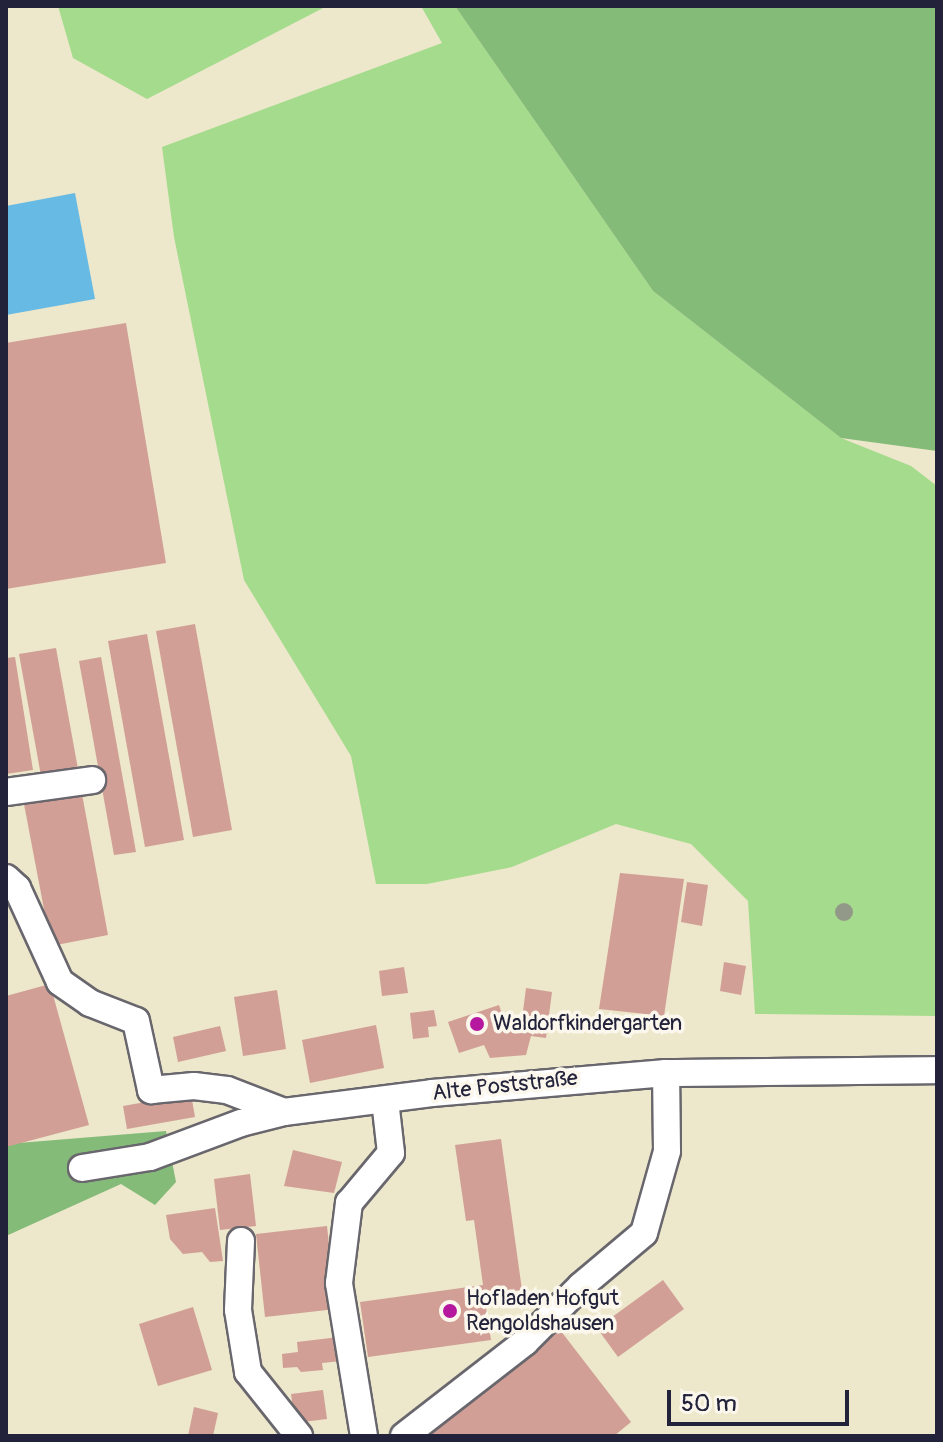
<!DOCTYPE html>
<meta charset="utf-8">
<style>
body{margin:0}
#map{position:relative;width:943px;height:1442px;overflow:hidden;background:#ede7cb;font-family:Pangolin,sans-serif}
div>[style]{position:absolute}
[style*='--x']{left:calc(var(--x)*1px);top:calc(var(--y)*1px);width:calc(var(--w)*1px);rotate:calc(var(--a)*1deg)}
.green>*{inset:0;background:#a5db8c}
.forest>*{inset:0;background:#84bb78}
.water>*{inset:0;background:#67bae3}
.building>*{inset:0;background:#d19f95}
.roads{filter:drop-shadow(2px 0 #69676d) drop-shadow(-2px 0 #69676d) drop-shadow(0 2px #69676d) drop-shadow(0 -2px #69676d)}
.minor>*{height:26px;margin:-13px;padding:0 13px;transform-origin:13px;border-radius:13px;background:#fff}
.trees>*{width:18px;height:18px;margin:-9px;border-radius:50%;background:#939989}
.dots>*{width:22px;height:22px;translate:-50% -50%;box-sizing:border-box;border:4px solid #fbf7ec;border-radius:50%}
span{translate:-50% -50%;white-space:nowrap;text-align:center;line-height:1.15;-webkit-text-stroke:7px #fbf7ec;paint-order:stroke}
.poi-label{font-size:22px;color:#22223b}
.left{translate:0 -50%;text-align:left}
.street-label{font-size:22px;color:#22223b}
.frame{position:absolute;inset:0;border:8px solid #22223b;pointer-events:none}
.scale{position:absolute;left:667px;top:1390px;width:182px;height:36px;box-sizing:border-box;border:4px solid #22223b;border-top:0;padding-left:10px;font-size:24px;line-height:28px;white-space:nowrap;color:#22223b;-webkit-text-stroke:6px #fbf7ec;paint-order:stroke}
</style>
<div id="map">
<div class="green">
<i style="clip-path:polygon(58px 6px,327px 6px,147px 99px,73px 58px)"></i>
<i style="clip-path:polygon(421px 6px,455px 6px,653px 291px,841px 438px,911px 466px,937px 486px,937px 1016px,755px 1014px,748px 901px,691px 844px,616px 824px,512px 867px,427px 884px,376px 884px,351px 756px,244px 580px,174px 237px,162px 147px,442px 43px)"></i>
</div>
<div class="forest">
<i style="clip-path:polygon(455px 6px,937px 6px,937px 451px,841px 438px,653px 291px)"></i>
<i style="clip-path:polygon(166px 1131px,176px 1182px,155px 1205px,121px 1184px,6px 1236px,6px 1144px)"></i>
</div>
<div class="water">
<i style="clip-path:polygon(75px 193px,95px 299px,6px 315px,6px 206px)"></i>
</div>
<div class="building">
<i style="clip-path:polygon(126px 323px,166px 563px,6px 589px,6px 343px)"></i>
<i style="clip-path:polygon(195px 624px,232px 830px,193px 837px,156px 631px)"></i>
<i style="clip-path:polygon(147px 634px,184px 840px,145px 847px,108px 641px)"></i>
<i style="clip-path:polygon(56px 648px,78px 769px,41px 776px,19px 654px)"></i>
<i style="clip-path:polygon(15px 657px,33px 770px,6px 774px,6px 658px)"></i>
<i style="clip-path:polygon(101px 657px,136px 852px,114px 855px,79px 661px)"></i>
<i style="clip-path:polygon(82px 794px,108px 935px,51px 946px,24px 804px)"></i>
<i style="clip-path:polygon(620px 873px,684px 879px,664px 1016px,599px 1009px)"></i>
<i style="clip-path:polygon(687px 882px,708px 885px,702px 926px,681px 922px)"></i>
<i style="clip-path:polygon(724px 962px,746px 966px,741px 995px,720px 991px)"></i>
<i style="clip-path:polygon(404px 967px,408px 993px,382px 996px,379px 971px)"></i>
<i style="clip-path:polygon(50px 984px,89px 1125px,6px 1147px,6px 996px)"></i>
<i style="clip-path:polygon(526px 988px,552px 992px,546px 1038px,531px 1036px,526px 1055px,490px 1058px,484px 1045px,459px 1053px,448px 1022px,499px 1005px,507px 1029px,521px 1027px)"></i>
<i style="clip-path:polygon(277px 990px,286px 1049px,243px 1056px,234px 997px)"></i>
<i style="clip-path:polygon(434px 1010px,437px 1026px,428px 1027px,429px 1037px,413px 1039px,410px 1013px)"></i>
<i style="clip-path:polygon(376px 1025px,384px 1068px,310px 1083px,302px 1040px)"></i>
<i style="clip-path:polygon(220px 1026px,226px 1051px,178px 1062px,173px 1037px)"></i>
<i style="clip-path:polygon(191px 1094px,195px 1117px,127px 1129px,123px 1106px)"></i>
<i style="clip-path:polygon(501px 1139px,522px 1290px,484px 1295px,491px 1340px,368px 1357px,360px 1302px,483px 1285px,474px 1220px,466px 1221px,455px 1145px)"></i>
<i style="clip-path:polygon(293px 1150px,342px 1162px,334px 1193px,284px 1186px)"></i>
<i style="clip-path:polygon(250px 1174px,256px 1226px,220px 1230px,214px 1179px)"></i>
<i style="clip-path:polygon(215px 1208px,223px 1261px,210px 1262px,202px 1252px,183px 1254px,170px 1239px,166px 1215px)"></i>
<i style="clip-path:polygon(327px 1226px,336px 1309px,265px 1317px,256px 1234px)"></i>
<i style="clip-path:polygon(663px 1280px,684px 1309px,618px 1357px,597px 1328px)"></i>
<i style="clip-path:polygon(193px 1307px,212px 1370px,158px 1386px,139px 1324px)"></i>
<i style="clip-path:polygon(557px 1326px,631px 1422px,614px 1436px,415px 1436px)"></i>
<i style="clip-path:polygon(339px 1337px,341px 1361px,322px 1363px,323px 1370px,301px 1372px,297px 1367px,283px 1368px,282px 1354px,298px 1352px,297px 1342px)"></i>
<i style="clip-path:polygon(323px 1390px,327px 1419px,295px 1423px,291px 1394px)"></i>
<i style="clip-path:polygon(194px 1407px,218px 1413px,213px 1436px,188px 1436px)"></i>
</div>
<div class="roads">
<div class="minor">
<i style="--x:6;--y:792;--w:87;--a:-7.9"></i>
<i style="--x:6;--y:878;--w:15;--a:42"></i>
<i style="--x:17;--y:888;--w:103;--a:65.4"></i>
<i style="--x:60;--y:982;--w:37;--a:35"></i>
<i style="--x:90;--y:1003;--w:49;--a:21.4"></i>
<i style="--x:136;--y:1021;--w:71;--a:77.7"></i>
<i style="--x:151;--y:1090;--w:43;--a:-5.3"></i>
<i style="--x:194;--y:1086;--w:33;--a:7"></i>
<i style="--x:227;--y:1090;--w:61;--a:21.1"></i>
<i style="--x:82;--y:1168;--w:69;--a:-9.2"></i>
<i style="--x:150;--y:1157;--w:97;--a:-20.5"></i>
<i style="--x:241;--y:1123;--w:44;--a:-14.3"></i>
<i style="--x:284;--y:1112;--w:149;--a:-7.3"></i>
<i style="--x:432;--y:1093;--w:235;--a:-4.9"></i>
<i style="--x:666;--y:1073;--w:271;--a:-0.6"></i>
<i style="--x:241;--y:1241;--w:69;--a:92.5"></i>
<i style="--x:238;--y:1310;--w:63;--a:80.8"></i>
<i style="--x:248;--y:1372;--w:82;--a:51.4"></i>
<i style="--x:364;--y:1436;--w:155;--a:-99.3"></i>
<i style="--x:339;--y:1283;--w:81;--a:-82.9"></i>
<i style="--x:349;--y:1203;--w:65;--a:-50"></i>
<i style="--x:391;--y:1153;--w:53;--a:-96.5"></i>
<i style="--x:404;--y:1436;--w:153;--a:-37.8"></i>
<i style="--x:525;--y:1342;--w:79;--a:-45"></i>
<i style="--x:581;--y:1286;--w:82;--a:-40.1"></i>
<i style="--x:644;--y:1233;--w:85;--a:-74.3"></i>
<i style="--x:667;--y:1151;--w:78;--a:-90.7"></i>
</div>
</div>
<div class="trees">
<i style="left:844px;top:912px"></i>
</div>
<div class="dots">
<i style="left:477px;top:1024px;background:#b5179e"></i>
<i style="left:450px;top:1311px;background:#b5179e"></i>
</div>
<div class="poi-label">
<span class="left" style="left:493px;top:1024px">Waldorfkindergarten</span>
<span class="left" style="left:466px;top:1311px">Hofladen Hofgut<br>Rengoldshausen</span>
</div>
<div class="street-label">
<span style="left:505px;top:1086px;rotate:-6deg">Alte Poststraße</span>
</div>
<div class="frame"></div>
<div class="scale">50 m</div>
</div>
